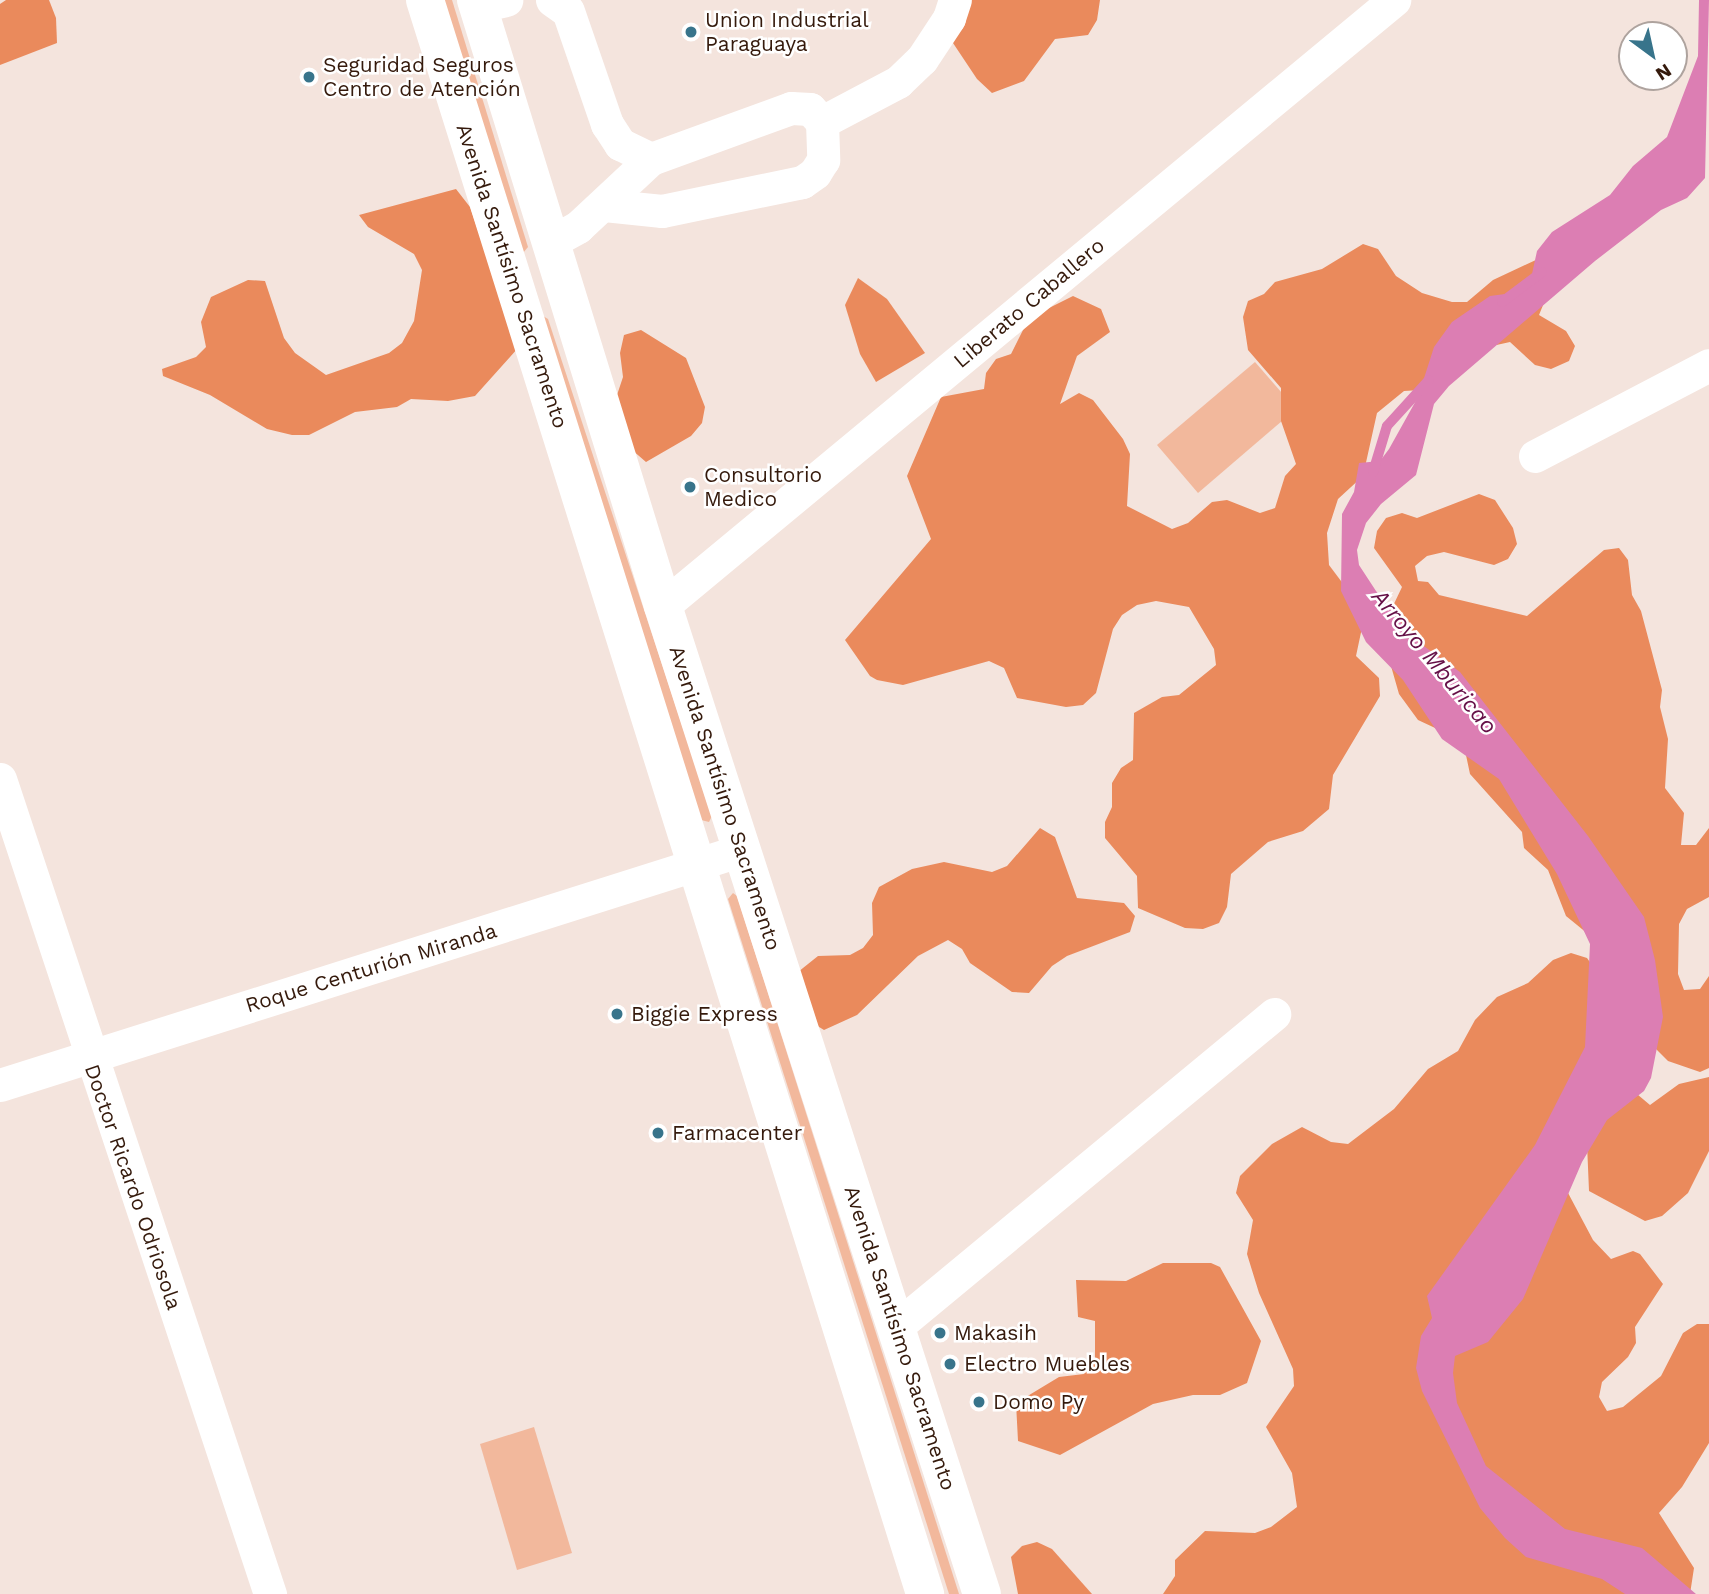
<!DOCTYPE html>
<meta charset="utf-8">
<style>
body{margin:0}
#map{position:relative;width:1709px;height:1594px;overflow:hidden;background:#f4e4dd;font-family:"Work Sans",sans-serif}
div>[style]{position:absolute}
[style*='--x']{left:calc(var(--x)*1px);top:calc(var(--y)*1px);width:calc(var(--w)*1px);rotate:calc(var(--a)*1deg)}
.green>*{inset:0;background:#f2b89c}
.forest>*{inset:0;background:#ea8a5c}
.water>*{inset:0;background:#dc7eb3}
.stream>*{height:10px;margin:-5px;padding:0 5px;transform-origin:5px;border-radius:5px;background:#dc7eb3}
.minor>*{height:33px;margin:-16.5px;padding:0 16.5px;transform-origin:16.5px;border-radius:16.5px;background:#fff}
.primary>*{height:38px;margin:-19px;padding:0 19px;transform-origin:19px;border-radius:19px;background:#fff}
.dots>*{width:19px;height:19px;translate:-50% -50%;box-sizing:border-box;border:4px solid #fff;border-radius:50%}
span{translate:-50% -50%;white-space:nowrap;text-align:center;line-height:1.15;-webkit-text-stroke:5px #fff;paint-order:stroke}
.poi-label{font-size:21px;color:#351a0c}
.left{translate:0 -50%;text-align:left}
.street-label{font-size:21px;color:#351a0c}
.water-label{font-size:23px;color:#651047;font-style:italic}
.north{position:absolute;left:1618px;top:21px;width:70px;height:70px;box-sizing:border-box;background:#fff;border:2px solid #aea39e;border-radius:50%;rotate:147deg;font-size:19px;font-weight:700;line-height:28px;text-align:center;color:#351a0c}
.north::after{content:'';display:block;margin:auto;width:24px;height:32px;background:#38748b;clip-path:polygon(50% 0,100% 100%,50% 72%,0 100%)}
</style>
<div id="map">
<div class="green">
<i style="clip-path:polygon(441px 0,452px 0,528px 247px,523px 253px)"></i>
<i style="clip-path:polygon(543px 316px,548px 319px,712px 816px,709px 822px,701px 820px)"></i>
<i style="clip-path:polygon(1255px 362px,1296px 409px,1198px 493px,1157px 445px)"></i>
<i style="clip-path:polygon(733px 893px,737px 896px,959px 1594px,949px 1594px,728px 899px)"></i>
<i style="clip-path:polygon(534px 1427px,572px 1553px,517px 1570px,480px 1444px)"></i>
</div>
<div class="forest">
<i style="clip-path:polygon(6px 0,49px 0,56px 18px,57px 43px,0 65px,0 4px)"></i>
<i style="clip-path:polygon(956px 0,1100px 0,1097px 20px,1088px 35px,1055px 39px,1024px 81px,992px 93px,977px 79px,953px 43px)"></i>
<i style="clip-path:polygon(456px 189px,470px 207px,518px 348px,475px 396px,448px 401px,411px 399px,397px 407px,355px 412px,309px 435px,292px 435px,267px 429px,210px 395px,163px 376px,162px 369px,196px 357px,206px 347px,201px 322px,211px 297px,248px 280px,265px 281px,284px 338px,295px 353px,326px 375px,389px 353px,402px 343px,414px 321px,422px 270px,414px 254px,368px 227px,359px 215px)"></i>
<i style="clip-path:polygon(1363px 244px,1378px 249px,1396px 276px,1422px 293px,1452px 302px,1467px 302px,1493px 280px,1538px 259px,1552px 283px,1539px 315px,1566px 331px,1575px 346px,1569px 361px,1551px 369px,1535px 365px,1510px 342px,1492px 346px,1421px 390px,1404px 391px,1377px 413px,1363px 476px,1338px 499px,1327px 533px,1329px 565px,1350px 593px,1363px 623px,1356px 656px,1379px 678px,1380px 696px,1333px 775px,1329px 809px,1303px 831px,1268px 842px,1231px 874px,1227px 907px,1219px 923px,1203px 929px,1185px 928px,1138px 908px,1137px 876px,1105px 838px,1105px 822px,1112px 807px,1112px 783px,1121px 768px,1133px 760px,1134px 713px,1162px 697px,1179px 695px,1216px 665px,1214px 649px,1189px 607px,1156px 601px,1137px 605px,1122px 615px,1113px 629px,1096px 693px,1083px 705px,1066px 707px,1017px 698px,1004px 668px,989px 661px,903px 685px,877px 680px,870px 676px,845px 640px,931px 539px,907px 476px,941px 397px,984px 389px,986px 373px,996px 359px,1011px 354px,1029px 318px,1073px 296px,1101px 309px,1110px 332px,1077px 356px,1060px 404px,1079px 393px,1093px 400px,1123px 439px,1130px 454px,1127px 506px,1172px 529px,1188px 523px,1212px 502px,1227px 500px,1260px 513px,1275px 508px,1285px 476px,1296px 464px,1281px 421px,1281px 388px,1248px 350px,1243px 317px,1248px 301px,1264px 294px,1275px 282px,1322px 269px)"></i>
<i style="clip-path:polygon(858px 278px,887px 299px,925px 353px,876px 382px,860px 354px,845px 305px)"></i>
<i style="clip-path:polygon(641px 330px,686px 358px,705px 407px,702px 423px,691px 436px,646px 462px,624px 443px,615px 401px,623px 377px,620px 353px,624px 335px)"></i>
<i style="clip-path:polygon(1479px 494px,1495px 500px,1513px 528px,1517px 544px,1508px 559px,1494px 565px,1444px 552px,1427px 556px,1415px 566px,1418px 581px,1428px 582px,1439px 595px,1527px 616px,1604px 550px,1619px 548px,1628px 560px,1632px 595px,1641px 611px,1662px 690px,1660px 707px,1668px 739px,1665px 788px,1684px 813px,1681px 845px,1696px 845px,1709px 828px,1709px 897px,1687px 909px,1679px 924px,1678px 974px,1684px 990px,1700px 989px,1709px 976px,1709px 1068px,1700px 1072px,1668px 1061px,1642px 1035px,1604px 947px,1566px 916px,1548px 870px,1524px 848px,1522px 832px,1470px 774px,1463px 741px,1418px 720px,1399px 694px,1381px 631px,1402px 587px,1374px 548px,1377px 531px,1386px 518px,1402px 513px,1417px 518px)"></i>
<i style="clip-path:polygon(1040px 828px,1055px 837px,1077px 898px,1124px 903px,1135px 916px,1130px 932px,1067px 956px,1052px 966px,1029px 993px,1012px 992px,970px 963px,962px 949px,948px 940px,918px 956px,857px 1015px,824px 1030px,811px 1022px,793px 976px,818px 956px,850px 955px,863px 948px,873px 935px,872px 903px,879px 887px,912px 869px,944px 862px,992px 872px,1007px 866px)"></i>
<i style="clip-path:polygon(1571px 953px,1587px 958px,1596px 971px,1567px 1191px,1593px 1240px,1611px 1259px,1633px 1251px,1640px 1254px,1663px 1284px,1635px 1327px,1636px 1343px,1628px 1357px,1602px 1382px,1599px 1397px,1607px 1411px,1623px 1407px,1661px 1376px,1683px 1333px,1697px 1324px,1709px 1324px,1709px 1443px,1682px 1487px,1659px 1513px,1694px 1568px,1690px 1594px,1163px 1594px,1175px 1576px,1175px 1560px,1205px 1531px,1255px 1533px,1271px 1527px,1297px 1507px,1292px 1473px,1266px 1427px,1294px 1386px,1293px 1369px,1259px 1293px,1247px 1254px,1253px 1220px,1236px 1193px,1240px 1176px,1272px 1144px,1302px 1127px,1331px 1142px,1348px 1144px,1394px 1109px,1428px 1069px,1458px 1051px,1475px 1020px,1497px 997px,1528px 983px,1553px 960px)"></i>
<i style="clip-path:polygon(1709px 1077px,1709px 1151px,1688px 1193px,1662px 1216px,1645px 1221px,1589px 1191px,1587px 1144px,1631px 1089px,1650px 1105px,1679px 1084px)"></i>
<i style="clip-path:polygon(1163px 1263px,1211px 1263px,1220px 1267px,1261px 1341px,1247px 1383px,1220px 1395px,1193px 1395px,1153px 1404px,1060px 1455px,1018px 1441px,1016px 1403px,1059px 1377px,1084px 1374px,1095px 1362px,1095px 1321px,1078px 1317px,1076px 1280px,1126px 1281px)"></i>
<i style="clip-path:polygon(1037px 1542px,1052px 1549px,1092px 1594px,1018px 1594px,1011px 1557px,1022px 1546px)"></i>
</div>
<div class="water">
<i style="clip-path:polygon(1699px 0,1709px 0,1705px 178px,1687px 198px,1661px 210px,1595px 261px,1449px 386px,1434px 404px,1416px 475px,1381px 504px,1366px 523px,1357px 550px,1359px 565px,1376px 591px,1414px 639px,1460px 672px,1588px 836px,1644px 917px,1655px 960px,1663px 1017px,1651px 1078px,1644px 1091px,1607px 1120px,1582px 1162px,1523px 1299px,1488px 1342px,1455px 1356px,1453px 1373px,1457px 1403px,1486px 1466px,1565px 1529px,1642px 1548px,1696px 1594px,1625px 1594px,1602px 1579px,1526px 1557px,1505px 1538px,1480px 1508px,1422px 1391px,1416px 1368px,1421px 1336px,1432px 1318px,1427px 1296px,1535px 1145px,1585px 1047px,1590px 944px,1557px 874px,1499px 779px,1442px 739px,1403px 680px,1366px 642px,1341px 591px,1342px 514px,1354px 492px,1359px 463px,1380px 461px,1389px 449px,1418px 397px,1434px 347px,1452px 322px,1490px 296px,1520px 292px,1530px 283px,1537px 251px,1552px 232px,1610px 195px,1633px 166px,1667px 137px,1698px 56px)"></i>
</div>
<div class="stream">
<i style="--x:1502;--y:302;--w:50;--a:-36.9"></i>
<i style="--x:1373;--y:472;--w:48;--a:-73.1"></i>
<i style="--x:1387;--y:426;--w:62;--a:-47.6"></i>
</div>
<div class="minor">
<i style="--x:552;--y:0;--w:19;--a:35"></i>
<i style="--x:568;--y:11;--w:120;--a:71"></i>
<i style="--x:607;--y:124;--w:24;--a:57"></i>
<i style="--x:620;--y:144;--w:34;--a:26"></i>
<i style="--x:478;--y:6;--w:29;--a:-12"></i>
<i style="--x:822;--y:122;--w:86;--a:-27.8"></i>
<i style="--x:898;--y:82;--w:33;--a:-44"></i>
<i style="--x:922;--y:59;--w:49;--a:-56.6"></i>
<i style="--x:949;--y:18;--w:19;--a:-72"></i>
<i style="--x:551;--y:242;--w:31;--a:-29"></i>
<i style="--x:578;--y:227;--w:100;--a:-43"></i>
<i style="--x:651;--y:159;--w:149;--a:-20"></i>
<i style="--x:791;--y:108;--w:19;--a:3"></i>
<i style="--x:810;--y:109;--w:18;--a:47"></i>
<i style="--x:822;--y:122;--w:38;--a:88"></i>
<i style="--x:823;--y:160;--w:15;--a:122"></i>
<i style="--x:815;--y:173;--w:16;--a:145"></i>
<i style="--x:802;--y:182;--w:143;--a:168.3"></i>
<i style="--x:662;--y:211;--w:58;--a:-174.1"></i>
<i style="--x:1535;--y:456;--w:196;--a:-27.6"></i>
<i style="--x:663;--y:606;--w:950;--a:-39.66"></i>
<i style="--x:0;--y:779;--w:859;--a:71.67"></i>
<i style="--x:0;--y:1085;--w:778;--a:-17.57"></i>
<i style="--x:896;--y:1327;--w:491;--a:-39.6"></i>
</div>
<div class="primary">
<i style="--x:425;--y:0;--w:1671;--a:72.58"></i>
<i style="--x:476;--y:0;--w:634;--a:72.85"></i>
<i style="--x:663;--y:606;--w:1038;--a:72.11"></i>
</div>
<div class="dots">
<i style="left:691px;top:32px;background:#38748b"></i>
<i style="left:309px;top:77px;background:#38748b"></i>
<i style="left:690px;top:487px;background:#38748b"></i>
<i style="left:617px;top:1014px;background:#38748b"></i>
<i style="left:658px;top:1133px;background:#38748b"></i>
<i style="left:940px;top:1333px;background:#38748b"></i>
<i style="left:950px;top:1364px;background:#38748b"></i>
<i style="left:979px;top:1402px;background:#38748b"></i>
</div>
<div class="poi-label">
<span class="left" style="left:705px;top:32px">Union Industrial<br>Paraguaya</span>
<span class="left" style="left:323px;top:77px">Seguridad Seguros<br>Centro de Atención</span>
<span class="left" style="left:704px;top:487px">Consultorio<br>Medico</span>
<span class="left" style="left:631px;top:1014px">Biggie Express</span>
<span class="left" style="left:672px;top:1133px">Farmacenter</span>
<span class="left" style="left:954px;top:1333px">Makasih</span>
<span class="left" style="left:964px;top:1364px">Electro Muebles</span>
<span class="left" style="left:993px;top:1402px">Domo Py</span>
</div>
<div class="street-label">
<span style="left:512px;top:276px;rotate:72deg">Avenida Santísimo Sacramento</span>
<span style="left:1029px;top:303px;rotate:-40deg">Liberato Caballero</span>
<span style="left:725px;top:798px;rotate:72deg">Avenida Santísimo Sacramento</span>
<span style="left:371px;top:968px;rotate:-17deg">Roque Centurión Miranda</span>
<span style="left:133px;top:1187px;rotate:71deg">Doctor Ricardo Odriosola</span>
<span style="left:900px;top:1338px;rotate:72deg">Avenida Santísimo Sacramento</span>
</div>
<div class="water-label">
<span style="left:1434px;top:662px;rotate:50deg">Arroyo Mburicao</span>
</div>
<div class="north">N</div>
</div>
